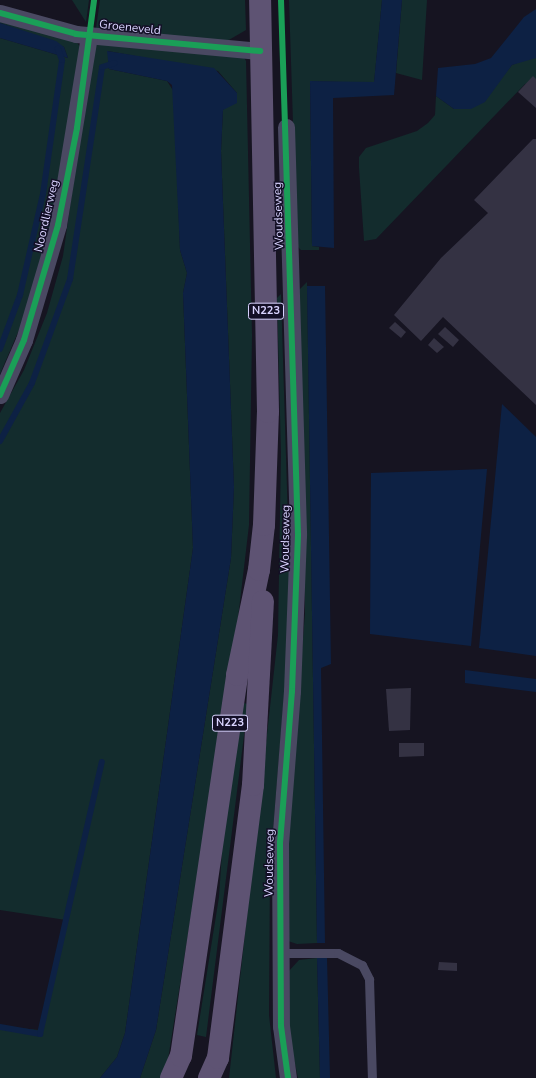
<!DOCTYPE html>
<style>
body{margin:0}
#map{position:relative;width:536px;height:1078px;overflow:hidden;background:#161421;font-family:"Nunito Sans",sans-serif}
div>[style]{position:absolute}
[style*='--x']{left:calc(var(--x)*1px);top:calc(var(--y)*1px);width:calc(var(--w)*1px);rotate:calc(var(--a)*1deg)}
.green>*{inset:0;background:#132c2d}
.water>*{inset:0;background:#0d2144}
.stream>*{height:6px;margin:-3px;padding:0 3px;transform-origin:3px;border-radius:3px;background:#0d2144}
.building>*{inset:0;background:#343243}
.service>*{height:9px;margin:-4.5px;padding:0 4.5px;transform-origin:4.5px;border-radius:4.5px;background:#4a4962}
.minor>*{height:17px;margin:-8.5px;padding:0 8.5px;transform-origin:8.5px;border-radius:8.5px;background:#4a4962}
.primary>*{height:22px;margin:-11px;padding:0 11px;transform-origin:11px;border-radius:11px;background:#5e5373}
.cycleway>*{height:6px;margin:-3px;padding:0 3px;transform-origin:3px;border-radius:3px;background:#1a9f57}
span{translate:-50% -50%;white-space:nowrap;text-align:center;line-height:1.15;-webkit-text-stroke:3px #130f26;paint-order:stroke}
.shield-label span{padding:1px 3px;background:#130f26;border:1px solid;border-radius:3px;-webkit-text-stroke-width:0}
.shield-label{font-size:11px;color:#d9d4ff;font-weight:700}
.street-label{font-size:12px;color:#d9d4ff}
</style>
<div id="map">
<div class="green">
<i style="clip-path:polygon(72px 0,89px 0,86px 22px)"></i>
<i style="clip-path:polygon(100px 0,245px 0,246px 30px,227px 41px,96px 28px)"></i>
<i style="clip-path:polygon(289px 0,382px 0,374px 83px,310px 81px,312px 246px,319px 247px,319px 250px,301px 250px,297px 246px)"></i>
<i style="clip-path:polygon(402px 0,427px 0,422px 80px,396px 73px)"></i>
<i style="clip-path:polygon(0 17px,75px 40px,81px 48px,63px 182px,28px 309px,0 374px,0 38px,68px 58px,64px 47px,0 23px)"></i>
<i style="clip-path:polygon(94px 40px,243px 56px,246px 61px,252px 335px,249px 525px,236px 635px,165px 1078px,140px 1078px,156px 1030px,231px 558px,234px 487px,221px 151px,223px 110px,237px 93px,218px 71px,108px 51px,109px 69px,167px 81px,174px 92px,180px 250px,187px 273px,183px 293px,193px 548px,125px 1033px,117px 1057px,100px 1078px,0 1078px,0 1026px,39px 1030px,66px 920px,0 910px,0 413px,24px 370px,47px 313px,63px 256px)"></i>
<i style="clip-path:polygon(529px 58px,536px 58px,536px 82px,525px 84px,376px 239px,364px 241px,359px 168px,359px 157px,366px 148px,417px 131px,428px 123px,435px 115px,436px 96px,454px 109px,498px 82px,512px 65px)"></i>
<i style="clip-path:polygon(307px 282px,317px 943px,297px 944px,288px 941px,286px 858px,305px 613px,299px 290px)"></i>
<i style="clip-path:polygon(281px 294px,290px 587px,288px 647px,270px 867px,269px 1015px,276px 1078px,229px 1078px,278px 635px,281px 454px,277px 298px)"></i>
<i style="clip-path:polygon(239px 702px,248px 704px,206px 1037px,197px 1035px,219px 897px,226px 791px)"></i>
<i style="clip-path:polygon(317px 958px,320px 1078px,298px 1078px,290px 1040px,288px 972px,299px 960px)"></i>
</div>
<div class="water">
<i style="clip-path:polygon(382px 0,402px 0,394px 95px,333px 98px,334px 248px,312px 246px,310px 81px,374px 82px)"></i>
<i style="clip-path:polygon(536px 9px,536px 58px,512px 65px,485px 102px,471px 109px,454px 109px,436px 96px,438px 68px,475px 64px,491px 58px,524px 17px)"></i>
<i style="clip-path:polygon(0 23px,56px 41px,64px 47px,68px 58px,0 38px)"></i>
<i style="clip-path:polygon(107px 51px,214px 68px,237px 93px,237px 103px,223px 110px,221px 151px,234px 487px,231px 558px,156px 1030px,140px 1078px,100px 1078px,117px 1057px,125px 1033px,193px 548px,183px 293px,187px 273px,180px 250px,172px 85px,167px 81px,109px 69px)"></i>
<i style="clip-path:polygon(307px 286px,325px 286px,331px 664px,321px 668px,325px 943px,317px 943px)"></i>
<i style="clip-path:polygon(502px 404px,536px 437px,536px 656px,479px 648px)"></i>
<i style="clip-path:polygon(487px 469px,471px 646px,370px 634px,371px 473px)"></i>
<i style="clip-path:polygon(465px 670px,536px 679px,536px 692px,465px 683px)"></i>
<i style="clip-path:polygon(317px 958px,327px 958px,330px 1078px,320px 1078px)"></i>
</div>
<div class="stream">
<i style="--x:0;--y:349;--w:58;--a:-69.7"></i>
<i style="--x:20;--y:295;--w:104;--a:-77.2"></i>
<i style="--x:43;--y:194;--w:135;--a:-81.9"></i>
<i style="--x:62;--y:60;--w:12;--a:-110"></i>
<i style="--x:0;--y:441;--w:66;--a:-61.1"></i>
<i style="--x:32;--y:383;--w:111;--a:-69.9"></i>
<i style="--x:70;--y:279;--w:214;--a:-81.4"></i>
<i style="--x:102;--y:67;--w:13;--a:-18"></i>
<i style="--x:0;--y:1027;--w:41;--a:9.9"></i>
<i style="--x:40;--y:1034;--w:279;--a:-77.2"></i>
</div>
<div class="building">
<i style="clip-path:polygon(533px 76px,536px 79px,536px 108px,518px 92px)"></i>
<i style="clip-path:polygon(533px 139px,536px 139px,536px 405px,443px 317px,421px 341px,394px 315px,441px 258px,488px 213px,474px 200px)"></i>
<i style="clip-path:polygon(395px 322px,406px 332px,401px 338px,389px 328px)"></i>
<i style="clip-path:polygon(445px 327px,459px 340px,453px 347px,438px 334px)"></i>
<i style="clip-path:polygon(434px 338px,444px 347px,437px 353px,428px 345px)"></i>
<i style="clip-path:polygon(411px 688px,410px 730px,389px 731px,386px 689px)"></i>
<i style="clip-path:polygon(399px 743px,424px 743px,424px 756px,399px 757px)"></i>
<i style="clip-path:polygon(439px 962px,457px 963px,457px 971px,438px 970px)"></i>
</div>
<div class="service">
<i style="--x:280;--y:953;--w:58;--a:0"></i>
<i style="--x:338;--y:953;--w:27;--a:27"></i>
<i style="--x:362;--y:965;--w:16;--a:63"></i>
<i style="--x:369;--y:979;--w:99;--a:88.3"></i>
</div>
<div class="minor">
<i style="--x:0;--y:13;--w:79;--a:15.4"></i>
<i style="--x:76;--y:34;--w:185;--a:5.3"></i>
<i style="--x:286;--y:127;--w:408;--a:88.3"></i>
<i style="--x:298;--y:535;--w:156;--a:92.2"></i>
<i style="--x:292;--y:691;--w:151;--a:94.5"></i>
<i style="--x:280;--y:842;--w:184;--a:89.7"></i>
<i style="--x:281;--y:1026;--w:52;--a:82.3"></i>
<i style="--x:0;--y:395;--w:60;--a:-66.4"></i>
<i style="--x:24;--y:340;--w:120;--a:-73.5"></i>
<i style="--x:58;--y:225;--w:193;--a:-80.7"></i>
</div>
<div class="primary">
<i style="--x:171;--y:1078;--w:24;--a:-66"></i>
<i style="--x:181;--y:1056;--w:385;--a:-81.6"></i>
<i style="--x:237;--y:675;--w:107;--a:-78.2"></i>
<i style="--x:259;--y:570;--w:45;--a:-83.7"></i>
<i style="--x:264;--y:525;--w:113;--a:-88"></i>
<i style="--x:268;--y:412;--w:412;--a:-91.1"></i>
<i style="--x:209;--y:1078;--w:22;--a:-66"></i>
<i style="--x:218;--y:1058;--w:275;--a:-82.7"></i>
<i style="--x:253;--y:785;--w:184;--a:-86.9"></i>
</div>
<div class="cycleway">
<i style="--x:281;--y:0;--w:535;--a:88.18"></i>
<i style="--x:298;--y:535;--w:156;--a:92.2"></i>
<i style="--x:292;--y:691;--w:151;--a:94.5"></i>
<i style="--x:280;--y:842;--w:184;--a:89.7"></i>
<i style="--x:281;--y:1026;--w:52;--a:82.3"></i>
<i style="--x:0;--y:13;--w:79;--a:15.4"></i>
<i style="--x:76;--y:34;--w:185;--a:5.3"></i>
<i style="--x:0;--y:395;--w:60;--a:-66.4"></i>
<i style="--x:24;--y:340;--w:120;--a:-73.5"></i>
<i style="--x:58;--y:225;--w:99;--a:-78.9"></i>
<i style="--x:77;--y:128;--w:129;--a:-82.4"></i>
</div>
<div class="shield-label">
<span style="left:266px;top:311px">N223</span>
<span style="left:230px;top:723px">N223</span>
</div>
<div class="street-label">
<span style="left:130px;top:28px;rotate:6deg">Groeneveld</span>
<span style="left:47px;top:216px;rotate:-77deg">Noordlierweg</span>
<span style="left:279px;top:216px;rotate:-92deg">Woudseweg</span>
<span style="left:286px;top:539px;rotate:-89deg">Woudseweg</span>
<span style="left:270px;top:863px;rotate:-89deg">Woudseweg</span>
</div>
</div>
